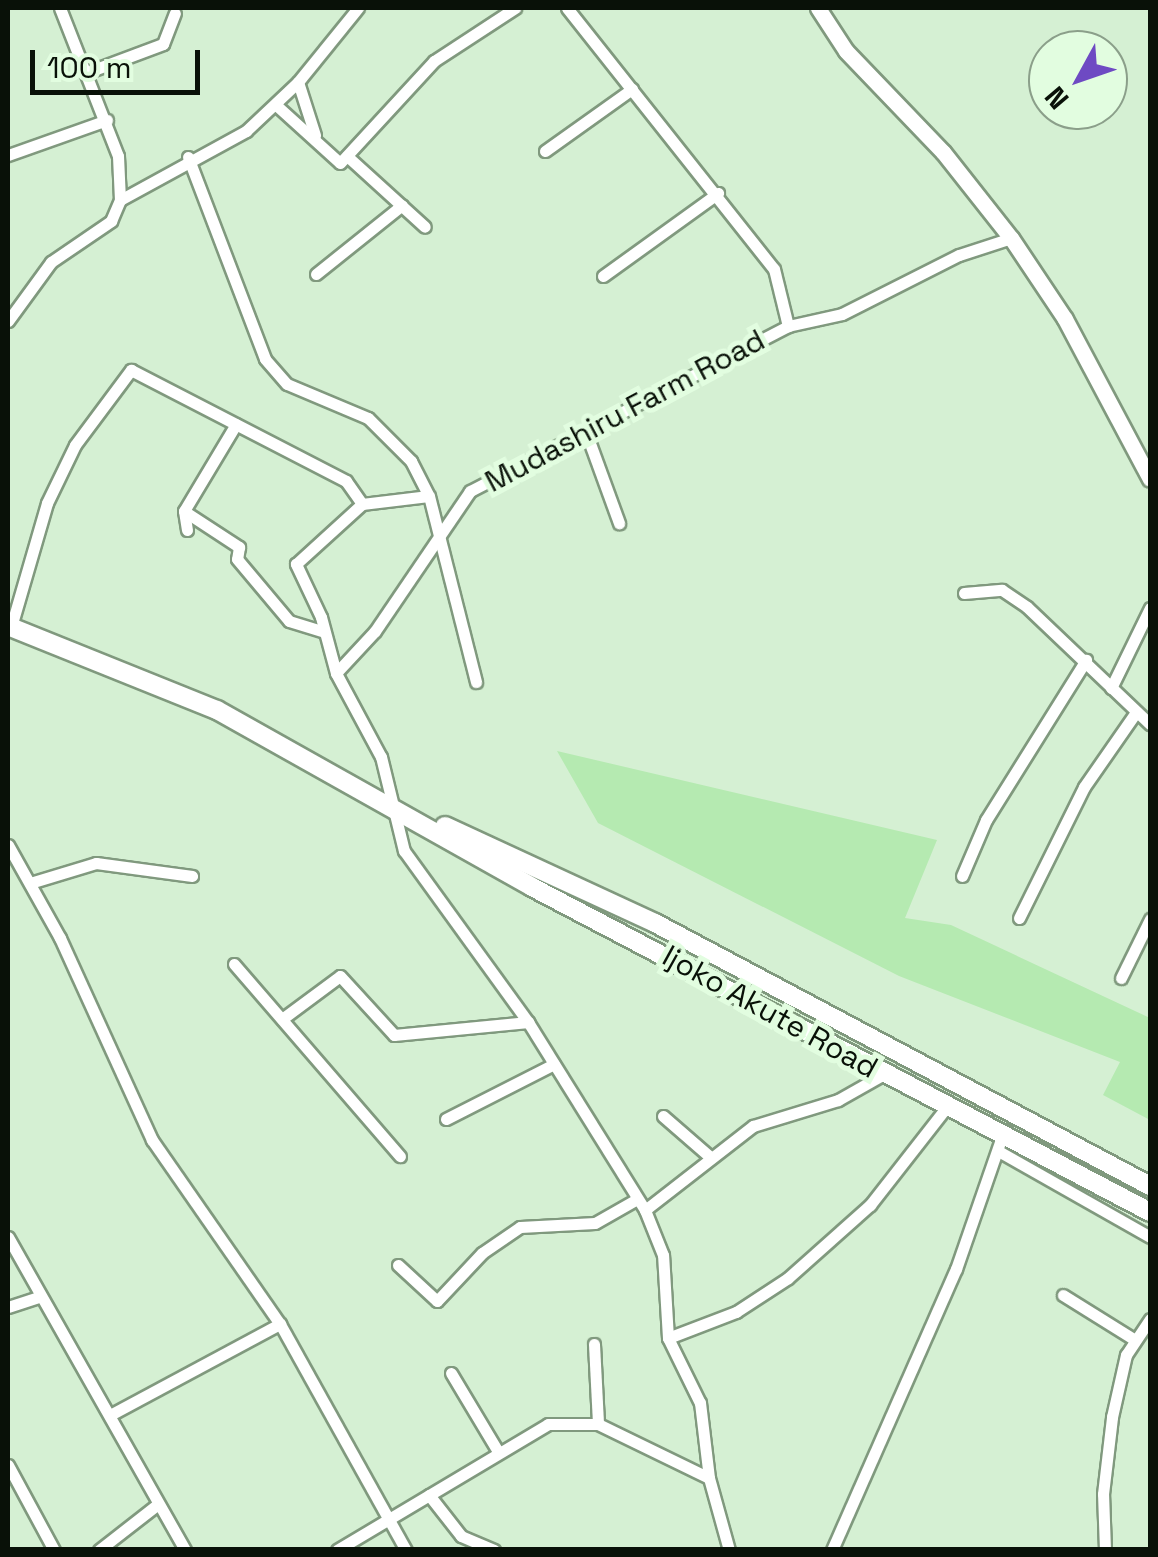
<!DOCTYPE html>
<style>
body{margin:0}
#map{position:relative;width:1158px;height:1557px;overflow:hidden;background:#d5f0d3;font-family:"Space Grotesk",sans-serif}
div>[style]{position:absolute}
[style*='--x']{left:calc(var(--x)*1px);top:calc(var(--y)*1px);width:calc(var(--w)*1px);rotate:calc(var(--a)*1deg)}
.green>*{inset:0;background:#b5eab1}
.roads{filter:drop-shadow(2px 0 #80997e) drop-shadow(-2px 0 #80997e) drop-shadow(0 2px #80997e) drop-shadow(0 -2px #80997e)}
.minor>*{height:11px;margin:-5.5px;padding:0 5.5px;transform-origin:5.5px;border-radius:5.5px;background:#fff}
.tertiary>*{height:15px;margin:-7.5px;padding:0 7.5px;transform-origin:7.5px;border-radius:7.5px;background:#fff}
.secondary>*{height:18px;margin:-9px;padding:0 9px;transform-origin:9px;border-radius:9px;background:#fff}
span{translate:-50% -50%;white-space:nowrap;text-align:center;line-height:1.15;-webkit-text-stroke:10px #e2fde0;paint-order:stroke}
.street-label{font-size:30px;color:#091108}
.frame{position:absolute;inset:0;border:10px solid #091108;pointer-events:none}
.north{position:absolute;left:1028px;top:30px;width:100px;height:100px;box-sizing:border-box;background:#e2fde0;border:2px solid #8b9f8a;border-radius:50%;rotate:230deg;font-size:28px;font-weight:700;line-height:40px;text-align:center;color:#091108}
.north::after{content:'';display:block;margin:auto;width:35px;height:45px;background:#6e4ac3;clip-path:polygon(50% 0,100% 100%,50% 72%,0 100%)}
.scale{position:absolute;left:30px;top:50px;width:170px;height:45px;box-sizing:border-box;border:5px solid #091108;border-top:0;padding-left:12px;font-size:30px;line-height:35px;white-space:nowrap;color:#091108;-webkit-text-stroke:8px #e2fde0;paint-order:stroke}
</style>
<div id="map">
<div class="green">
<i style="clip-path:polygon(557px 751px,937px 840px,905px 918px,951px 925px,1150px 1018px,1150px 1120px,1103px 1095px,1120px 1062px,899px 976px,598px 823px)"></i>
</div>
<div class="roads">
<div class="minor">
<i style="--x:567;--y:8;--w:333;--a:51.6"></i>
<i style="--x:774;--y:269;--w:59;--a:76.2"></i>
<i style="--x:88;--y:72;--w:80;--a:-20.5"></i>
<i style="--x:163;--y:44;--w:33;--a:-69"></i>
<i style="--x:298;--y:82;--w:56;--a:72.2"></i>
<i style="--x:276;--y:105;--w:86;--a:42.2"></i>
<i style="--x:340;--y:163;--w:139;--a:-47.3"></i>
<i style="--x:434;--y:61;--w:97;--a:-33.2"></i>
<i style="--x:545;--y:151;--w:107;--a:-35.5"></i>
<i style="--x:8;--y:155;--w:105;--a:-19.5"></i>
<i style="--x:347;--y:156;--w:105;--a:42.3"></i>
<i style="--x:188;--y:157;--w:216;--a:69.1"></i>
<i style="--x:265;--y:359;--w:33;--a:49"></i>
<i style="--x:287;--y:384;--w:88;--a:22.8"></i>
<i style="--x:368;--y:418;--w:61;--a:45"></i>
<i style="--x:411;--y:461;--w:39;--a:63"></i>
<i style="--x:429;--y:496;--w:192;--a:75.8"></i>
<i style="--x:120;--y:200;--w:144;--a:-28.7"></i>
<i style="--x:246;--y:131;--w:71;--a:-43.3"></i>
<i style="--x:298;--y:82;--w:95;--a:-51"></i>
<i style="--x:316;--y:274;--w:110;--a:-38.7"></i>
<i style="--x:603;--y:276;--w:142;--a:-35.8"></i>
<i style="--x:8;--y:321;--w:73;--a:-53.9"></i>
<i style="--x:51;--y:262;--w:73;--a:-34.3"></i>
<i style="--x:111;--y:221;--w:23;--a:-67"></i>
<i style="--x:120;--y:200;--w:44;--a:-92.6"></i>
<i style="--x:118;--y:156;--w:159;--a:-111.4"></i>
<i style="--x:587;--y:435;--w:94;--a:70"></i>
<i style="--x:184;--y:511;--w:66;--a:33.2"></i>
<i style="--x:239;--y:547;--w:12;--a:99"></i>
<i style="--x:237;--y:559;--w:81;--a:50"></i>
<i style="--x:289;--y:621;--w:34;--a:17"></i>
<i style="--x:187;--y:530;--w:19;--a:-99"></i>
<i style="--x:184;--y:511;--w:101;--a:-59.1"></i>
<i style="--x:964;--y:593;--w:38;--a:-5"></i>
<i style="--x:1002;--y:590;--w:30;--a:34"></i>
<i style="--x:1027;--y:607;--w:170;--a:43.6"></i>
<i style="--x:11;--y:627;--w:129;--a:-73.8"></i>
<i style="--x:47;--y:503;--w:64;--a:-64.2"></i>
<i style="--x:75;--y:445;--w:94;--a:-53.3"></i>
<i style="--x:131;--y:370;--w:242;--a:27.3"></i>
<i style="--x:346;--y:481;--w:28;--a:55"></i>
<i style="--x:336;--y:673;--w:58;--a:-105"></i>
<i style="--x:321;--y:617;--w:59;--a:-115.3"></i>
<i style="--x:296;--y:564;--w:89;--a:-42.3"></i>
<i style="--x:362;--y:504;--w:67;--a:-6.8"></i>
<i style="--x:1111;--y:688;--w:89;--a:-64"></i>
<i style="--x:8;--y:845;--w:107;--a:60.8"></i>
<i style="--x:60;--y:938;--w:222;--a:65.5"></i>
<i style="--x:152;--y:1140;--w:224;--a:55.2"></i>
<i style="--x:280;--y:1324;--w:259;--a:60.9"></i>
<i style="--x:962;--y:876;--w:61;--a:-66.8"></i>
<i style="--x:986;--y:820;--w:189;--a:-58"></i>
<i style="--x:30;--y:883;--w:69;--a:-16.9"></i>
<i style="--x:96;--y:863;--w:97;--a:7.7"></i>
<i style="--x:1019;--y:918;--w:146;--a:-63.6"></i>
<i style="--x:1084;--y:787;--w:88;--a:-55.2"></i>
<i style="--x:234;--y:964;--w:254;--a:49.2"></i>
<i style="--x:1121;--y:978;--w:66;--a:-63.8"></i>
<i style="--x:282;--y:1019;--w:72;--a:-36.6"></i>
<i style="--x:340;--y:976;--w:80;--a:47.5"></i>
<i style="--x:394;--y:1035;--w:135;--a:-5.5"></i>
<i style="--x:663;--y:1116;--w:61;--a:41"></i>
<i style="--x:446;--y:1119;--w:121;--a:-27"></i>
<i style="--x:1000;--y:1152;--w:172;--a:29.5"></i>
<i style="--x:645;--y:1210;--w:137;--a:-37.9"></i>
<i style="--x:753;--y:1126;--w:89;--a:-17"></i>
<i style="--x:838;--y:1100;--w:53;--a:-29.5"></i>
<i style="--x:8;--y:1237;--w:360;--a:60.5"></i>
<i style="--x:398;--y:1265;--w:53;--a:42.7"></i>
<i style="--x:437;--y:1301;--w:66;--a:-46.8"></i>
<i style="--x:482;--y:1253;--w:46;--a:-34.4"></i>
<i style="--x:520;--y:1227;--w:75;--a:-3.1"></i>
<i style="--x:595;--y:1223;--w:48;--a:-29.7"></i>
<i style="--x:1063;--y:1295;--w:85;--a:32"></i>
<i style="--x:8;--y:1307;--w:33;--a:-18"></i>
<i style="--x:668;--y:1338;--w:73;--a:-20.9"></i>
<i style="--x:736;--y:1312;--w:62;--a:-33.2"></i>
<i style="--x:788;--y:1278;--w:110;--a:-41.7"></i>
<i style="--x:870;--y:1205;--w:127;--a:-52"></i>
<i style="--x:594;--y:1344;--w:80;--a:87.1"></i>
<i style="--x:451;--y:1373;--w:90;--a:59.1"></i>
<i style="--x:110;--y:1415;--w:193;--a:-28.2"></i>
<i style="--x:8;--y:1465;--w:97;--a:61.6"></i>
<i style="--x:429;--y:1495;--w:52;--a:52"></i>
<i style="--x:461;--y:1536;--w:36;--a:23"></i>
<i style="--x:99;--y:1550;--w:75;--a:-37.9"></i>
<i style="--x:337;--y:1550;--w:246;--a:-30.8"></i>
<i style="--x:548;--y:1424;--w:50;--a:0"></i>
<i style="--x:598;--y:1424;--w:123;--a:25.9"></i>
<i style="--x:729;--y:1550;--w:75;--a:-105.5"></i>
<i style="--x:709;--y:1478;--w:76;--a:-96.8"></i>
<i style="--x:700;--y:1403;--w:72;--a:-116.2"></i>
<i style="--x:668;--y:1338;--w:83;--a:-93.4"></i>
<i style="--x:663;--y:1255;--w:48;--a:-111.8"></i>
<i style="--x:645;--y:1210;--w:221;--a:-121.9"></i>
<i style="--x:528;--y:1022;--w:211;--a:-125.9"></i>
<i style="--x:404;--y:851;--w:97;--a:-103.7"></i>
<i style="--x:381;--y:757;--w:95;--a:-118.2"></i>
<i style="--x:336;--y:673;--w:57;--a:-47.1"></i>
<i style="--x:375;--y:631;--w:169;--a:-55.8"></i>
<i style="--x:470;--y:491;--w:358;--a:-27.4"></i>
<i style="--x:788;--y:326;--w:55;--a:-12.5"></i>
<i style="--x:842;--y:314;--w:131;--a:-26.8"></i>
<i style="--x:959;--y:255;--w:55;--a:-18.1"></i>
<i style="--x:832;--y:1550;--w:307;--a:-66.2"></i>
<i style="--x:956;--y:1269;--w:144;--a:-70.9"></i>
<i style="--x:1105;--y:1550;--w:56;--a:-92"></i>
<i style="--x:1103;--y:1494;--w:78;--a:-83.3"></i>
<i style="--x:1112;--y:1417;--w:64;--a:-77.3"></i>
<i style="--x:1126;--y:1355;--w:43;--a:-56.3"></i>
</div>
<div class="tertiary">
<i style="--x:818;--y:8;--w:51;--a:56.9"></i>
<i style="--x:846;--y:51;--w:140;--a:46.2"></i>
<i style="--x:943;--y:152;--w:110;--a:51.7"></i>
<i style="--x:1011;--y:238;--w:97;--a:56.3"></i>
<i style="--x:1065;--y:319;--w:181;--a:62"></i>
</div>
<div class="secondary">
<i style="--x:8;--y:626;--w:225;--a:21.9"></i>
<i style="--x:217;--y:710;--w:361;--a:29.3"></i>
<i style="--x:532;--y:887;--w:698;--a:27.74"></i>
<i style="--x:445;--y:826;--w:231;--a:24.8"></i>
<i style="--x:655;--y:923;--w:561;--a:27.98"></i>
</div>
</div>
<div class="street-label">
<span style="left:625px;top:411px;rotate:-28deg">Mudashiru Farm Road</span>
<span style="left:770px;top:1012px;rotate:29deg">Ijoko Akute Road</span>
</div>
<div class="frame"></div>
<div class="north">N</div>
<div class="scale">100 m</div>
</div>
